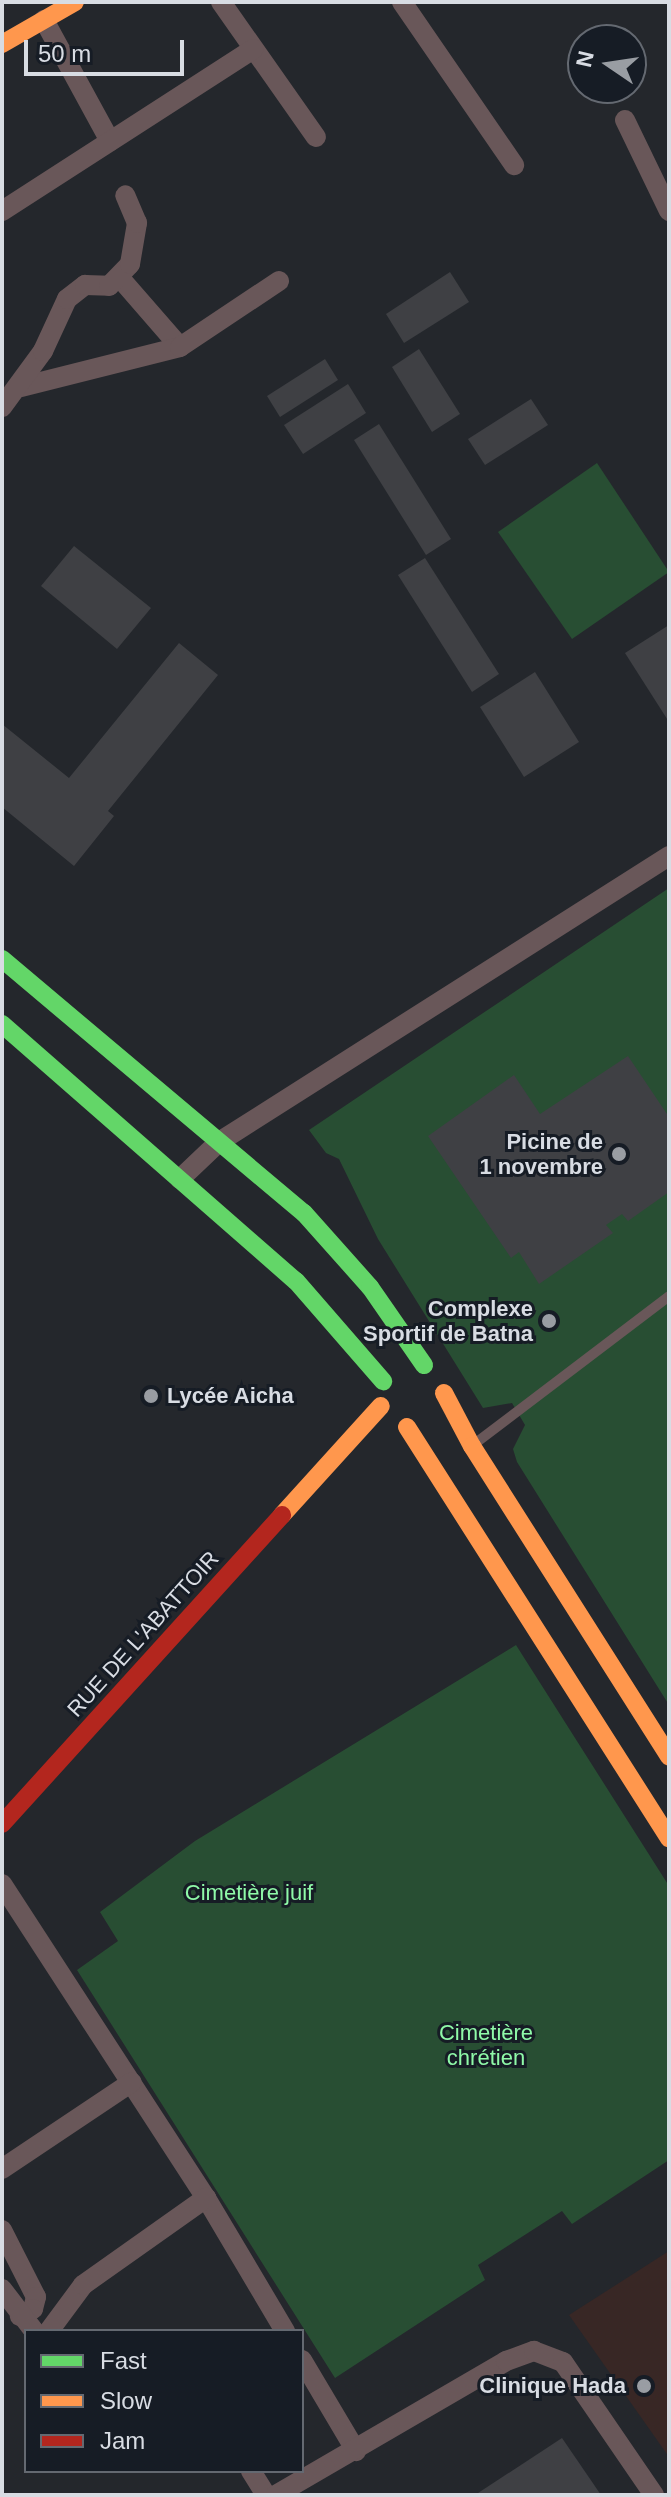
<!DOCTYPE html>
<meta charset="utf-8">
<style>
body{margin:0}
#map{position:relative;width:671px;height:2497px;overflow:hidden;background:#24272c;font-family:Arial,sans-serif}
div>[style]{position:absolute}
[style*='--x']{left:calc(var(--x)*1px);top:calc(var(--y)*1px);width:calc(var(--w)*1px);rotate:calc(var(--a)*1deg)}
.medical>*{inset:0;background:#382725}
.green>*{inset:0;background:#284e33}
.building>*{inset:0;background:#3f4044}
.lane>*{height:10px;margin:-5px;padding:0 5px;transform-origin:5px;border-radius:5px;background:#695759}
.street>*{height:20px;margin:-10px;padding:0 10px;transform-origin:10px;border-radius:10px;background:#695759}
.fast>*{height:18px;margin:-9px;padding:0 9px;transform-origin:9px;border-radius:9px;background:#63d668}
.slow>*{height:18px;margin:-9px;padding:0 9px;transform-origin:9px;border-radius:9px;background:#ff974d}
.jam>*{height:18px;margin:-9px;padding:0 9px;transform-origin:9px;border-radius:9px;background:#b3261e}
.dots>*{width:22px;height:22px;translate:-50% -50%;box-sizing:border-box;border:4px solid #161c25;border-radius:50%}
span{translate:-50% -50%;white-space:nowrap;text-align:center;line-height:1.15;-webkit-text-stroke:6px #161c25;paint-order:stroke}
.poi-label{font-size:22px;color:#d8dce3;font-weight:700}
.right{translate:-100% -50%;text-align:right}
.left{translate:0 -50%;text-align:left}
.street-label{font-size:22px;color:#d8dce3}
.park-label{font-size:22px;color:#8ff9a8}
.frame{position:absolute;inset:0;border:4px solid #d8dce3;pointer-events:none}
.legend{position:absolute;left:24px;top:2329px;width:280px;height:144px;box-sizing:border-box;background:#161c25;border:2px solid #646971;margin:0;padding:10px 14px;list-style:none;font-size:24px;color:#d8dce3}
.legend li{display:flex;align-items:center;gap:16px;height:40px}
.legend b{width:40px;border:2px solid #646971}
.north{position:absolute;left:567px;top:24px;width:80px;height:80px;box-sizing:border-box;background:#161c25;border:2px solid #646971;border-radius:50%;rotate:283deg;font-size:22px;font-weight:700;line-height:32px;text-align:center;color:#d8dce3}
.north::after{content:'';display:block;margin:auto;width:28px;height:36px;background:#999da3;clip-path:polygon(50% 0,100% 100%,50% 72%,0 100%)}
.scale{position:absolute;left:24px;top:40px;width:160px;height:36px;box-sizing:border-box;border:4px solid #d8dce3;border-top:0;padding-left:10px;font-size:24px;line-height:28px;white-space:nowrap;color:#d8dce3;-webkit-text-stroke:6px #161c25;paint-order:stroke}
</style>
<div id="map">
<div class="medical">
<i style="clip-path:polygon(669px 2251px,669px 2457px,569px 2315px)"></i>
</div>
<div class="green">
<i style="clip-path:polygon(597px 463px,669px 572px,572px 639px,498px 532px)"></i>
<i style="clip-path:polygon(669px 888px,669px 1705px,517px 1462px,513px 1449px,525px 1425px,512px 1403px,483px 1408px,378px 1239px,339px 1159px,326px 1153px,309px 1130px)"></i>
<i style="clip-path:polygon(516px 1645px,669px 1886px,669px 2160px,572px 2224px,562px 2211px,478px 2265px,485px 2280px,335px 2378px,77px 1970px,118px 1941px,100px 1912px,195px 1841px)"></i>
</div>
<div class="building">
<i style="clip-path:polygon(450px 272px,469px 302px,404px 343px,386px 314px)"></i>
<i style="clip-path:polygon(419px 349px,460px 414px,432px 432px,392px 367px)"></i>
<i style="clip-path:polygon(325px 359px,338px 380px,280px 417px,267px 396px)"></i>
<i style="clip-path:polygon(348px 384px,366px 413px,303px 454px,284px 425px)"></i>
<i style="clip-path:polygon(531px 399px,548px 425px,485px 465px,468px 439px)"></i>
<i style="clip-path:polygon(379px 424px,451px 539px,426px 555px,354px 440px)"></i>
<i style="clip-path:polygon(74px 546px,151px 608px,117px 649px,41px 586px)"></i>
<i style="clip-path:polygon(425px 558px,499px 674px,472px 692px,398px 575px)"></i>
<i style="clip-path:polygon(669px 625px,669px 722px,625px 653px)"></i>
<i style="clip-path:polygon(179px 643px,218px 675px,108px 811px,114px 816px,74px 866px,2px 807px,2px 724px,69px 778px)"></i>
<i style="clip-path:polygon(535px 672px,579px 742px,524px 777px,480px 707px)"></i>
<i style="clip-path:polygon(628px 1056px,669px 1117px,669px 1192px,628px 1221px,622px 1214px,606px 1225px,613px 1233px,539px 1284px,519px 1252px,511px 1258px,428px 1136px,514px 1075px,540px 1114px)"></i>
<i style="clip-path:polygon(562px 2438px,601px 2495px,475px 2495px)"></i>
</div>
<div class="lane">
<i style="--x:473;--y:1445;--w:246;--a:-37.2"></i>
</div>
<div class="street">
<i style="--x:221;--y:2;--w:165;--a:54.9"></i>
<i style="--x:402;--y:2;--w:198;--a:55.5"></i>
<i style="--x:44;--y:20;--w:138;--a:61.4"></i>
<i style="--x:625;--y:120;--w:101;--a:64.2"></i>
<i style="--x:2;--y:211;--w:299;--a:-32.8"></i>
<i style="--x:120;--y:278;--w:91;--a:49"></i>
<i style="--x:21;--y:387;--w:164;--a:-14.1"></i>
<i style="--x:180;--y:347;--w:119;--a:-33.7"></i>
<i style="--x:2;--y:407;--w:69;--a:-53.8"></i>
<i style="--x:43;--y:351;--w:57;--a:-65.2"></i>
<i style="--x:67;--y:299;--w:23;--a:-38"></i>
<i style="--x:85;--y:285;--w:24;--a:2"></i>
<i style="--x:109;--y:286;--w:30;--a:-46"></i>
<i style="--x:130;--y:264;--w:42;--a:-80.3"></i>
<i style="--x:137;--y:223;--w:30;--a:-113"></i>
<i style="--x:180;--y:1179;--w:54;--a:-43.5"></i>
<i style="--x:219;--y:1142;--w:533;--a:-32.44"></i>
<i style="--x:2;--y:1884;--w:374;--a:57"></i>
<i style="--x:206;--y:2198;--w:155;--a:59.3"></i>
<i style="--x:2;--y:2169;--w:156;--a:-33.8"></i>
<i style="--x:2;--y:2230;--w:75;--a:63.1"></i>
<i style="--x:36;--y:2297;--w:12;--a:104"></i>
<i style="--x:33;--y:2309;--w:15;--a:152"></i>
<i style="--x:2;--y:2289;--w:53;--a:52.7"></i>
<i style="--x:49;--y:2331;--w:57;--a:-53.5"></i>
<i style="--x:83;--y:2285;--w:151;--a:-35.3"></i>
<i style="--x:302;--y:2360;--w:106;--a:59.3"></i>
<i style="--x:251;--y:2471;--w:28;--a:58"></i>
<i style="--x:276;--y:2495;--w:266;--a:-30.2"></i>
<i style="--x:506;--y:2361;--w:30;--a:-20"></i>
<i style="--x:534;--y:2351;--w:31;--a:21"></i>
<i style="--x:563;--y:2362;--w:161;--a:55.6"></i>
</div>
<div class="fast">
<i style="--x:2;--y:959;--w:395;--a:40.1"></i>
<i style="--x:304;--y:1213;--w:99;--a:48.3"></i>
<i style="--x:370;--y:1287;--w:95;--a:55.3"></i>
<i style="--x:2;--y:1024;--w:390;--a:41.2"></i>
<i style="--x:296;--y:1281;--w:133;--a:49"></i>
</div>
<div class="slow">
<i style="--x:2;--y:44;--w:84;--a:-29.9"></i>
<i style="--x:444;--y:1393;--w:60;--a:62.2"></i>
<i style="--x:472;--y:1446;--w:368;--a:57.6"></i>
<i style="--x:407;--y:1427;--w:488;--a:57.5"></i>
<i style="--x:282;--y:1515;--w:147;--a:-47.8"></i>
</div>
<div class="jam">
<i style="--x:2;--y:1824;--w:417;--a:-47.8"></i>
</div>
<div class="dots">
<i style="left:619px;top:1154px;background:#999da3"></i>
<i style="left:549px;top:1321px;background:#999da3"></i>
<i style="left:151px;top:1396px;background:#999da3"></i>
<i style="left:644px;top:2386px;background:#999da3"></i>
</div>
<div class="poi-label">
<span class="right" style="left:603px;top:1154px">Picine de<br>1 novembre</span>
<span class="right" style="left:533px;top:1321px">Complexe<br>Sportif de Batna</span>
<span class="left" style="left:167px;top:1396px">Lycée Aicha</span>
<span class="right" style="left:626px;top:2386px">Clinique Hada</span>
</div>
<div class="street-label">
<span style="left:143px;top:1634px;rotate:-48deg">RUE DE L'ABATTOIR</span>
</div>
<div class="park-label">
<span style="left:249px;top:1893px">Cimetière juif</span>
<span style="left:486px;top:2045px">Cimetière<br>chrétien</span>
</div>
<div class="frame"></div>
<ul class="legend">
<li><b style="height:10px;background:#63d668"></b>Fast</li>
<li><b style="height:10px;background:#ff974d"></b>Slow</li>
<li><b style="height:10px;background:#b3261e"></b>Jam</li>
</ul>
<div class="north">N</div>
<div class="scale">50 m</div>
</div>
